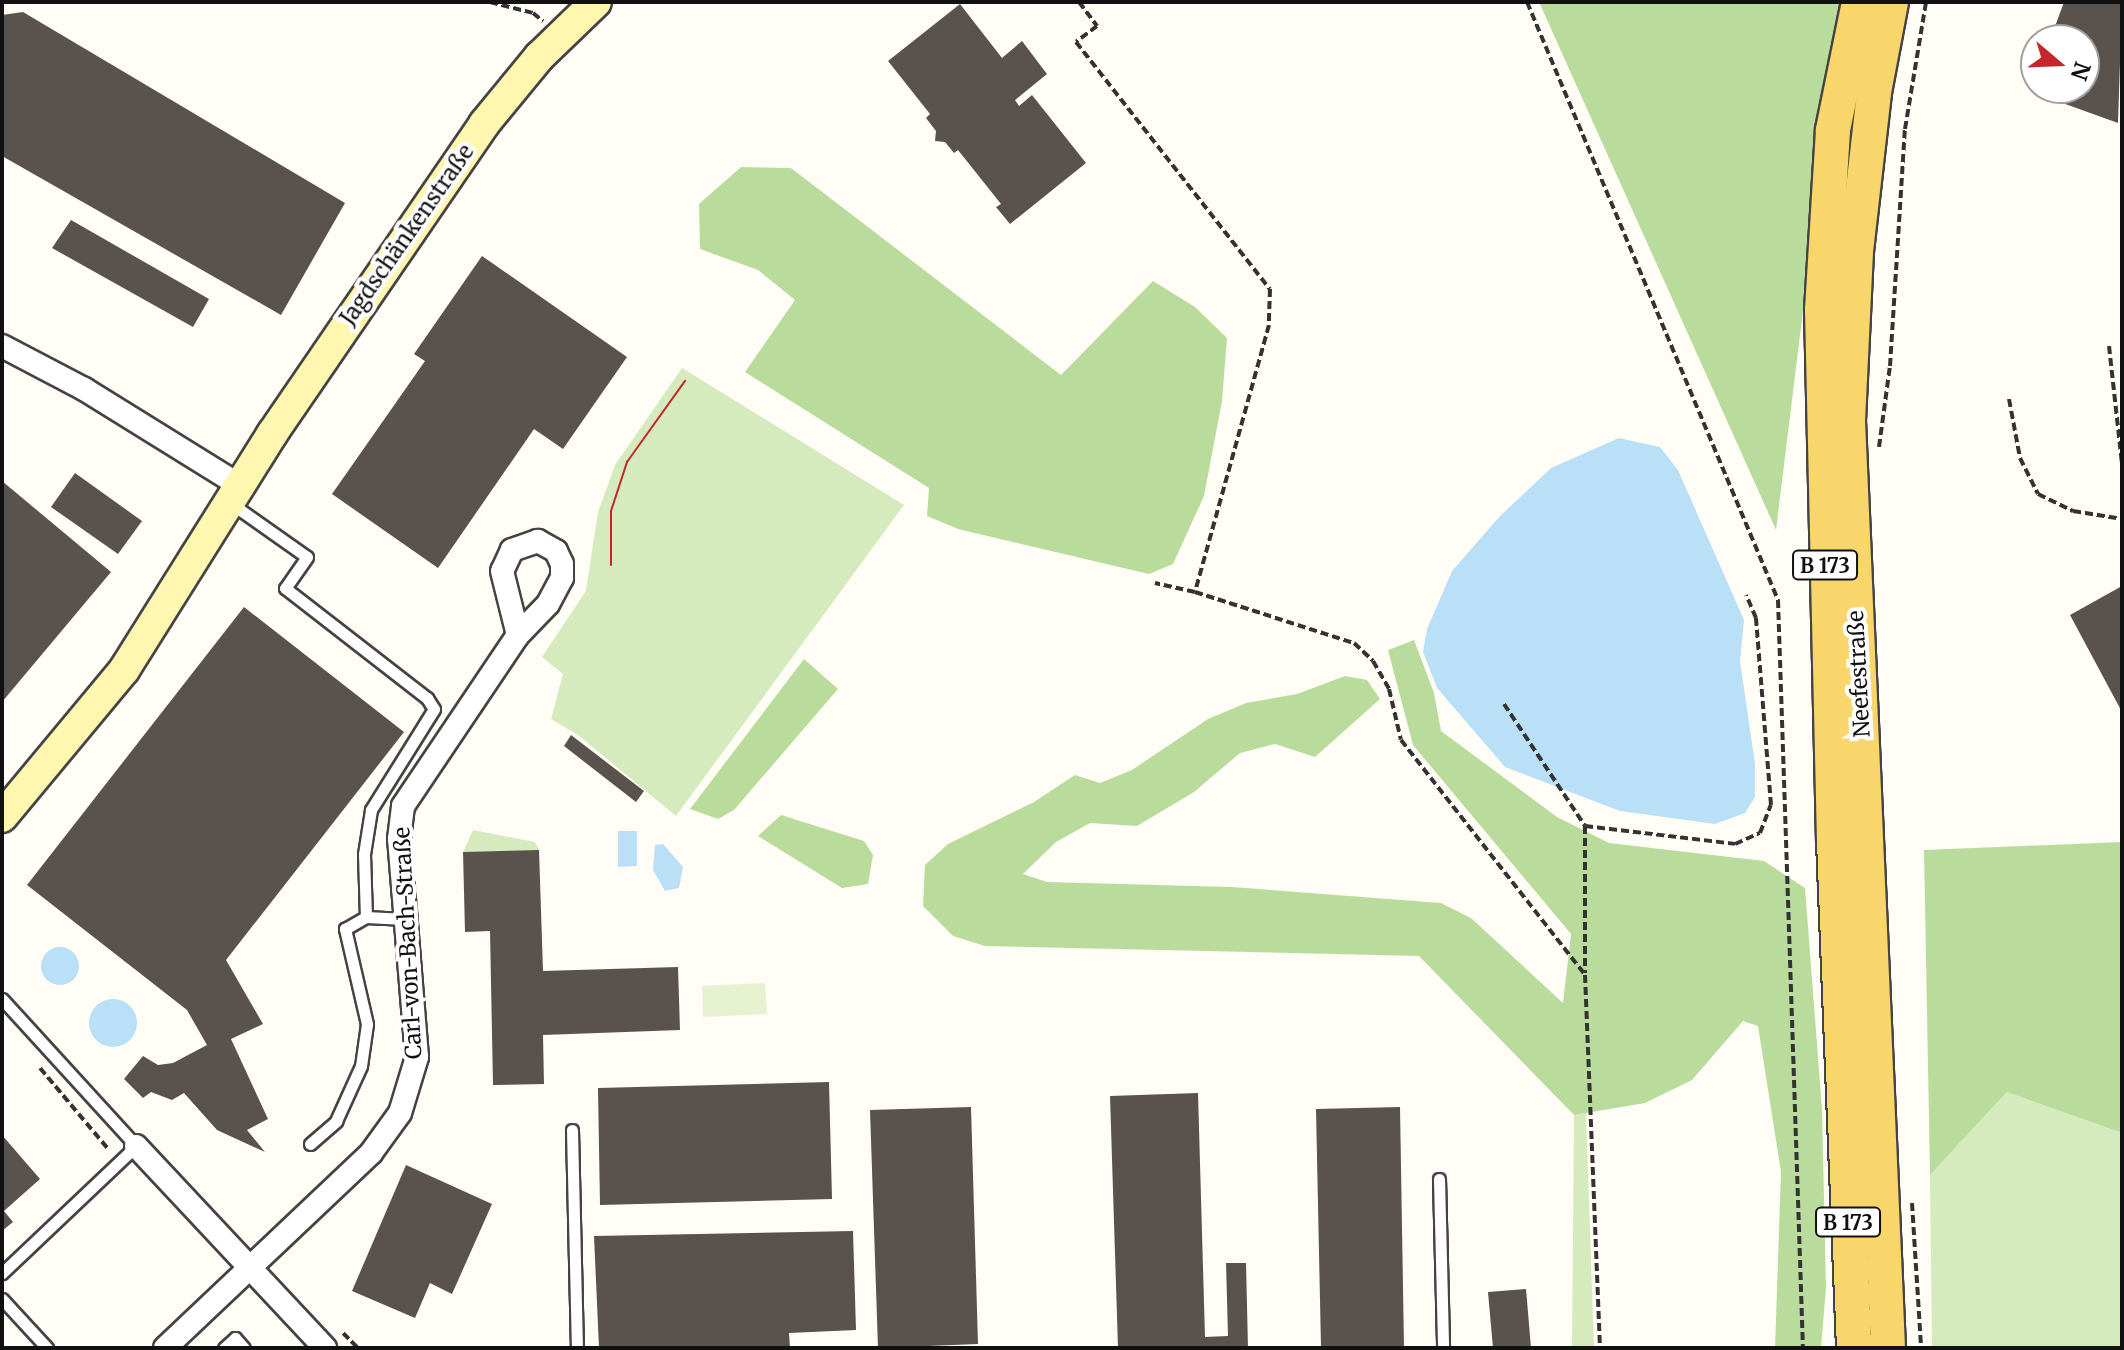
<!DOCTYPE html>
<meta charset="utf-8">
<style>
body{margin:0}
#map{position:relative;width:2124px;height:1350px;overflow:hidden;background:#fffdf5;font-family:Merriweather,serif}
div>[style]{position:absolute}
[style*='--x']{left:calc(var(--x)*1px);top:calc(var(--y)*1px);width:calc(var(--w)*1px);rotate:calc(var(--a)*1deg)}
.green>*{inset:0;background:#d5ebbd}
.forest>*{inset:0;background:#b9dc9c}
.pitch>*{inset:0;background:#e6f2cf}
.water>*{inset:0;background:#b9e0f7}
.round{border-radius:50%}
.building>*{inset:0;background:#5a524d}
.path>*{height:4px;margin-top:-2px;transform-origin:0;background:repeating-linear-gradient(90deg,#333 0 8px,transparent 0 12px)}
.roads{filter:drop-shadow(2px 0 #444) drop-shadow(-2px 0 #444) drop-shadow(0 2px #444) drop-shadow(0 -2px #444)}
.lane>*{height:11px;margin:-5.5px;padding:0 5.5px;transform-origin:5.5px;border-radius:5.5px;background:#fff}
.street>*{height:22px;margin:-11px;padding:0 11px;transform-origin:11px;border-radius:11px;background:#fff}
.secondary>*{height:30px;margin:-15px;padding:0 15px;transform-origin:15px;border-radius:15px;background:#fff6b0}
.primary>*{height:34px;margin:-17px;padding:0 17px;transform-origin:17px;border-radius:17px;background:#f9d66b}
.tram>*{height:2px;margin:-1px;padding:0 1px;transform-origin:1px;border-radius:1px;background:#c4262e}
span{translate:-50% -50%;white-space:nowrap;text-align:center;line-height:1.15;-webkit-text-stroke:8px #fff;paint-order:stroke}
.shield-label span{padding:2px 6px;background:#fff;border:2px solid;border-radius:6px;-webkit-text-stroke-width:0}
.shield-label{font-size:20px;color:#111;font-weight:700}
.street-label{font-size:22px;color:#111}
.frame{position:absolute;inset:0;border:4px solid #111;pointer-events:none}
.north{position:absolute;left:2020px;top:24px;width:80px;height:80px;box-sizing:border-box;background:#fff;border:2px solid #a0a0a0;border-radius:50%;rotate:109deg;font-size:22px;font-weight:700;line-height:32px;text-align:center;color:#111}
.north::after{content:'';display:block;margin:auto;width:28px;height:36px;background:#c4262e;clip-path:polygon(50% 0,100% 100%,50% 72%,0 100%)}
</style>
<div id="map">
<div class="green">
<i style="clip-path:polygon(682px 368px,904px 505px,676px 816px,578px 735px,551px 719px,563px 674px,542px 657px,586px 591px,598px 512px,615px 465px)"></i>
<i style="clip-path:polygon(473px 830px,535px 842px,539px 850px,463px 852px)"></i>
<i style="clip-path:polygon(2007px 1092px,2122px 1133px,2122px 1348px,1932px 1348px,1930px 1175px)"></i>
<i style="clip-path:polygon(1586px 1113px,1594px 1348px,1572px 1348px,1574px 1115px)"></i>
</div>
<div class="forest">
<i style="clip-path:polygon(1539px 2px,1841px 2px,1776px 530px)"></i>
<i style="clip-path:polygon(741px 167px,791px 168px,1061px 375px,1153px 281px,1195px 307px,1227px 338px,1222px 401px,1204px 496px,1173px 564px,1149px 574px,958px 529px,927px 516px,929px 488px,745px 372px,795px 300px,758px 270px,700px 249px,699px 204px)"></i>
<i style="clip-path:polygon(1414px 640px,1434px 693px,1441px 731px,1557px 817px,1609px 843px,1764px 861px,1805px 888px,1822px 1109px,1826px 1288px,1821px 1348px,1775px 1348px,1781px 1172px,1758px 1026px,1743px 1021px,1692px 1080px,1645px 1103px,1574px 1115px,1419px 956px,985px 946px,953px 936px,923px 906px,925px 865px,948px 844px,1034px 802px,1075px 775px,1100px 783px,1132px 770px,1208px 719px,1246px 703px,1297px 694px,1345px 676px,1367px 680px,1380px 699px,1315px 757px,1275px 744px,1240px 753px,1194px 792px,1137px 826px,1090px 823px,1056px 842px,1023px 874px,1047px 882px,1232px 887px,1441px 903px,1471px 918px,1563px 1003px,1571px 934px,1413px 745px,1388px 650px)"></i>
<i style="clip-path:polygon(804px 659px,838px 689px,734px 810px,718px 819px,690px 809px)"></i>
<i style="clip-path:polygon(781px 815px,864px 841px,873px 855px,868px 884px,842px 888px,758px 836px)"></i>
<i style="clip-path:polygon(2122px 842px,2122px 1133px,2007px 1092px,1930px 1175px,1924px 850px)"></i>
</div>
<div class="pitch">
<i style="clip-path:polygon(765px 983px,767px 1014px,703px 1017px,702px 986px)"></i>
</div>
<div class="water">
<i style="clip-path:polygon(1619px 438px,1660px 447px,1678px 470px,1744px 620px,1740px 661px,1755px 764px,1755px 797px,1745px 813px,1715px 824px,1620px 811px,1505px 767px,1437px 688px,1423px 652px,1427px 629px,1452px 571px,1500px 516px,1551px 468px)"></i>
<i style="clip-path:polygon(618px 831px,637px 831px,637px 866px,618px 867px)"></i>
<i style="clip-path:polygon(663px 844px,683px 867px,679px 888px,665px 891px,653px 870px,655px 845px)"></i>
<i class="round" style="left:41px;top:947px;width:38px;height:38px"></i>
<i class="round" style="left:89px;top:999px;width:48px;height:48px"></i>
</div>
<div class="building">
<i style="clip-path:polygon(2064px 2px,2122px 2px,2118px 123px,2032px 92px,2036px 81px,2036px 88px,2084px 88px,2084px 40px,2050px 40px)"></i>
<i style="clip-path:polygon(960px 4px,1002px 58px,1022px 41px,1047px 74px,1015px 100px,1019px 106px,1032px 95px,1086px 163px,1010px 224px,996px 207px,1001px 204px,958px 150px,954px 153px,945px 142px,935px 141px,936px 131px,926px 118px,930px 114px,888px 61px)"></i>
<i style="clip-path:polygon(23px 12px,345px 203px,281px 315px,2px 156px,2px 15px)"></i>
<i style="clip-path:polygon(71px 220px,209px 299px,193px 327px,52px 248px)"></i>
<i style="clip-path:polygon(482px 256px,627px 357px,563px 449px,534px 429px,438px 568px,332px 494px,425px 361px,414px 354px)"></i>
<i style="clip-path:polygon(75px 473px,142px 521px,118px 554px,51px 507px)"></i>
<i style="clip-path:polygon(2px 481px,111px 572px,2px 702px)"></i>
<i style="clip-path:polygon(2122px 586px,2122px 712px,2070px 615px)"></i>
<i style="clip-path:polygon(244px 607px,404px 732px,226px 960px,263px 1024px,231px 1039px,268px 1119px,247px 1130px,265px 1152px,217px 1130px,184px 1093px,172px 1100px,151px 1092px,143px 1098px,124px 1079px,143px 1056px,158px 1065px,173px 1063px,207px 1045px,187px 1010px,27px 885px)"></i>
<i style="clip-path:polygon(571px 735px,644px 791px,636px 802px,564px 746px)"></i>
<i style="clip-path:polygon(539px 850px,543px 971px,678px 967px,680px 1030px,543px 1035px,544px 1084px,493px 1085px,490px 931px,465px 932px,463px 852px)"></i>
<i style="clip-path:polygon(829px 1082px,832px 1199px,600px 1205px,598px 1088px)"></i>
<i style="clip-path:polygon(1198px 1093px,1205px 1337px,1228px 1336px,1226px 1263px,1246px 1263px,1248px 1348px,1118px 1348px,1110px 1096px)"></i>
<i style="clip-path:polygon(971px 1107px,978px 1344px,878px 1348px,870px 1110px)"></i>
<i style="clip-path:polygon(1400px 1107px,1404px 1348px,1321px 1348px,1316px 1109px)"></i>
<i style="clip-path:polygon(2px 1135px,40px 1179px,4px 1211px,13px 1222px,2px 1231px)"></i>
<i style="clip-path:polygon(406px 1165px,492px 1204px,452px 1294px,430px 1283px,415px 1318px,352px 1291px)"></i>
<i style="clip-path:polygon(853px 1231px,856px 1330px,789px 1333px,790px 1348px,599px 1348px,594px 1236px)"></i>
<i style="clip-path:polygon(1526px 1289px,1531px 1348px,1493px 1348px,1488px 1292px)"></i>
</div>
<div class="path">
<i style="--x:490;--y:2;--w:44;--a:14.3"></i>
<i style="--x:533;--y:13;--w:13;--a:39"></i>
<i style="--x:1079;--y:2;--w:30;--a:53"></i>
<i style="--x:1097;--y:26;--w:26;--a:143"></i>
<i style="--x:1076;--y:42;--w:314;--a:51.9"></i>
<i style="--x:1270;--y:289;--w:36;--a:92"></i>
<i style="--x:1269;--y:325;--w:277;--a:105.5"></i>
<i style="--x:1195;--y:592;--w:41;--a:-167.3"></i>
<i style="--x:1527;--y:2;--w:649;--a:67.23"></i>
<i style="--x:1778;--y:600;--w:748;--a:88.09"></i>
<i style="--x:2109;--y:346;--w:119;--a:83.7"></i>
<i style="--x:2009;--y:399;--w:60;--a:79.4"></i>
<i style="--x:2020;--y:458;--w:40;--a:63.4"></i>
<i style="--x:2038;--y:494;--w:39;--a:26"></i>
<i style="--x:2073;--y:511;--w:50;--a:9.3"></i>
<i style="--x:1879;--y:447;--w:82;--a:-82.3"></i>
<i style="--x:1890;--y:366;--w:237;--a:-86.4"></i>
<i style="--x:1905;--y:129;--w:129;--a:-80.6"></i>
<i style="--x:1195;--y:592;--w:167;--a:17.8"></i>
<i style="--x:1354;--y:643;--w:26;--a:43"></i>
<i style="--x:1373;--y:661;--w:32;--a:60"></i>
<i style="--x:1389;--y:689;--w:52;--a:76.8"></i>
<i style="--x:1401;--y:740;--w:298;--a:51.9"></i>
<i style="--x:1585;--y:975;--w:373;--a:87.7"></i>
<i style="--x:1504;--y:704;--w:146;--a:56.4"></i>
<i style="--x:1585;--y:826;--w:147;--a:90"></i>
<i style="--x:1585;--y:826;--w:151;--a:6.8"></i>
<i style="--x:1735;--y:844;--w:27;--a:-24"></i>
<i style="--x:1760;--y:833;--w:30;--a:-69"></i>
<i style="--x:1771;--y:805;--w:188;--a:-94.6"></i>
<i style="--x:1756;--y:618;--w:25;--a:-113"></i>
<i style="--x:40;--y:1068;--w:107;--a:49.9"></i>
<i style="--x:1912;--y:1203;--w:145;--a:86.4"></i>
<i style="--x:343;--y:1333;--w:21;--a:45"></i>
</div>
<div class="roads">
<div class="lane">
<i style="--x:229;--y:502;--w:95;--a:35.2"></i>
<i style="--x:307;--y:557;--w:38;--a:125"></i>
<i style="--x:285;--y:588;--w:180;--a:37.8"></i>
<i style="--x:427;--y:698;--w:13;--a:58"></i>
<i style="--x:434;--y:709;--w:119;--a:122"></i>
<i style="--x:371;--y:810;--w:45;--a:99"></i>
<i style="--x:364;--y:854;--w:63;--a:88.2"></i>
<i style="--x:366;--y:917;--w:39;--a:3"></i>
<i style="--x:2;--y:999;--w:199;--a:47.6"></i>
<i style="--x:136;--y:1146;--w:185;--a:136.5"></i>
<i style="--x:572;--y:1130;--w:218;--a:88.7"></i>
<i style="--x:310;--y:1144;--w:35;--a:-41"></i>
<i style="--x:336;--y:1121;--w:60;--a:-65.6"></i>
<i style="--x:361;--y:1066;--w:42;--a:-81.9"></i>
<i style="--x:367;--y:1024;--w:98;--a:-103"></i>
<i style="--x:345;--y:929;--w:24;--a:-30"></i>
<i style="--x:1439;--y:1179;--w:169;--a:88.6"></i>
<i style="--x:2;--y:1299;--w:67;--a:47.4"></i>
<i style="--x:224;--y:1348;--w:15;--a:-42"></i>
<i style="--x:235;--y:1338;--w:13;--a:48"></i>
</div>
<div class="street">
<i style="--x:2;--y:346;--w:93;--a:27.7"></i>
<i style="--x:84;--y:389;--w:182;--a:31.8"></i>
<i style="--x:136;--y:1146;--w:277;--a:46.9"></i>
<i style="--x:165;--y:1348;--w:284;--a:-43.4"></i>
<i style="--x:371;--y:1153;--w:49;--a:-54.1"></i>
<i style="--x:400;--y:1113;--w:59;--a:-73.1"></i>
<i style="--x:417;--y:1057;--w:219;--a:-94.7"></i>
<i style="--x:399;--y:839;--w:33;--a:-83"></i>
<i style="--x:403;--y:806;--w:206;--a:-56.1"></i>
<i style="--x:518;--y:635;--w:43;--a:-45.9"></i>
<i style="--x:548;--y:604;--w:30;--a:-62"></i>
<i style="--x:562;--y:578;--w:14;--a:-90"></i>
<i style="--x:562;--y:564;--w:14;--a:-115"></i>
<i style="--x:556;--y:551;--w:21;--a:-151"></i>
<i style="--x:538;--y:541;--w:28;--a:161"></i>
<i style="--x:512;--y:550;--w:23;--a:115"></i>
<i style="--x:502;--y:571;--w:66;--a:76"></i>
</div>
<div class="secondary">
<i style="--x:2;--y:817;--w:191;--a:-50.3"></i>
<i style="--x:124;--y:670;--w:279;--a:-57.9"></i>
<i style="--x:272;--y:434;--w:376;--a:-55.6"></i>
<i style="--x:484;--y:124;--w:87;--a:-50.6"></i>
<i style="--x:539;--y:57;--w:79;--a:-44"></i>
</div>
<div class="primary">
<i style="--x:1854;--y:1348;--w:506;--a:-92.26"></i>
<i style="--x:1834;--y:842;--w:532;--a:-91.29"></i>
<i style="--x:1822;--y:310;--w:180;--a:-86.5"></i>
<i style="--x:1833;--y:130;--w:131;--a:-78.5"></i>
<i style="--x:1888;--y:1348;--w:928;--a:-92.47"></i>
<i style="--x:1848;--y:421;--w:170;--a:-87.3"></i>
<i style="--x:1856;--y:251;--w:160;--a:-83.5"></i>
<i style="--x:1874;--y:92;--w:92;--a:-79.3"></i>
</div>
</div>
<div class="tram">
<i style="--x:611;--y:565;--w:54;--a:-90"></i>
<i style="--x:611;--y:511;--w:52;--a:-71.9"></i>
<i style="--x:627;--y:462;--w:100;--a:-54.4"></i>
</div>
<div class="shield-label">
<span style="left:1825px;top:565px">B 173</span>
<span style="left:1848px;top:1222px">B 173</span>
</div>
<div class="street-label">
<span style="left:407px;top:235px;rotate:-55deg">Jagdschänkenstraße</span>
<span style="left:1859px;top:674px;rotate:-93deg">Neefestraße</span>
<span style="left:408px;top:943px;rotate:-93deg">Carl-von-Bach-Straße</span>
</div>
<div class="frame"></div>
<div class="north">N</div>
</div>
